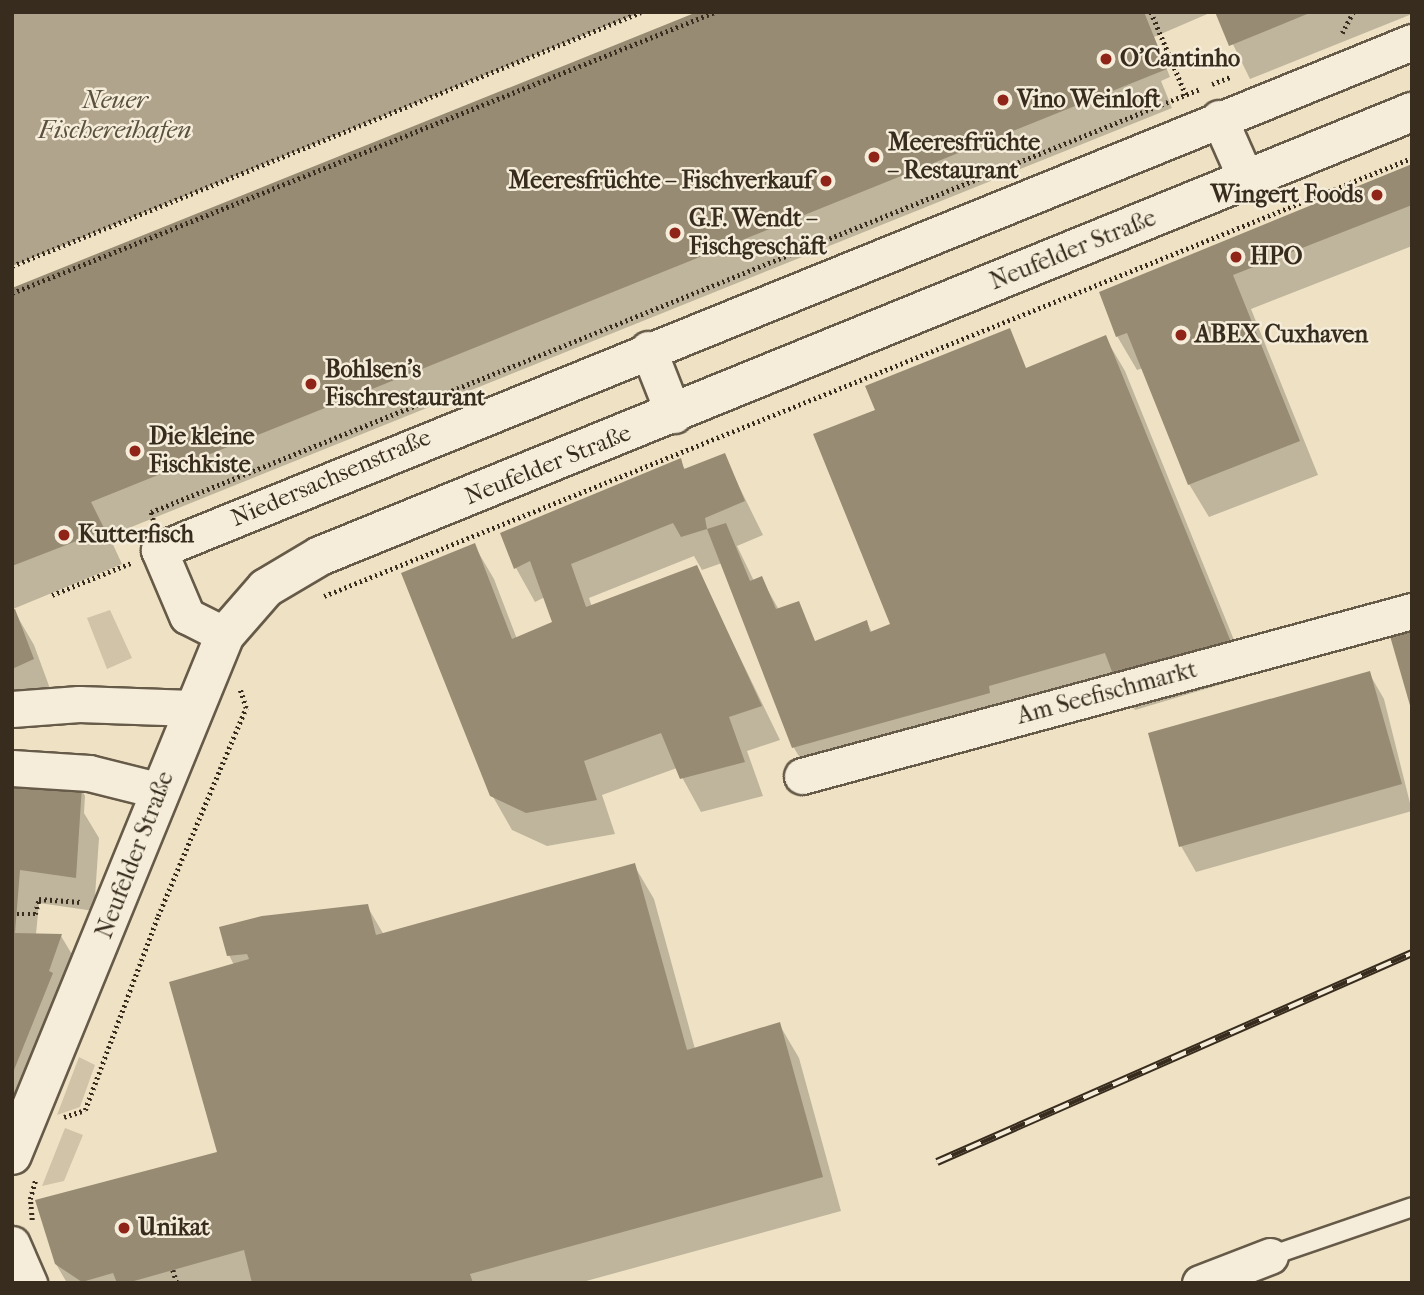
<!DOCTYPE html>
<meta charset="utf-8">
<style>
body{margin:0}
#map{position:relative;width:1424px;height:1295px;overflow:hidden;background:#efe2c4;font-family:"IM FELL French Canon",serif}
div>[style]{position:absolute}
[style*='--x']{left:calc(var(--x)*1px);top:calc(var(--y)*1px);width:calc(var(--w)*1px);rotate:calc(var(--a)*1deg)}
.green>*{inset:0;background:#d0c3a8}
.water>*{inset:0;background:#b1a48c}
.shadow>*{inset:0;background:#0003}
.building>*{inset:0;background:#978b74}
.path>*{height:4.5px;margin-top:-2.25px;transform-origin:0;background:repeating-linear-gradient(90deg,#382c1e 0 2px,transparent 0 5.5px)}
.roads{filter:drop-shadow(2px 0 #665a48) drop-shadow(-2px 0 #665a48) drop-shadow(0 2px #665a48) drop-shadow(0 -2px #665a48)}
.lane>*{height:18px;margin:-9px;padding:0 9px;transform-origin:9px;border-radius:9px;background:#f5ecd9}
.street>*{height:35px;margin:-17.5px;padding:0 17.5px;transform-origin:17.5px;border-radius:17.5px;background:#f5ecd9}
.secondary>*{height:38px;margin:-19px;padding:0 19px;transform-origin:19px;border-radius:19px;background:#f5ecd9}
.rail>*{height:8px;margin-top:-4px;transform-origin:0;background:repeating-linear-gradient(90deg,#f5ecd9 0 16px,#382c1e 0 32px);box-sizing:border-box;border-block:2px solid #382c1e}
.dots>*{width:19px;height:19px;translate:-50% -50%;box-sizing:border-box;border:4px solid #f5ecd9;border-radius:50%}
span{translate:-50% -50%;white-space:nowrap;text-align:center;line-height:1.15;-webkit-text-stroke:5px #f5ecd9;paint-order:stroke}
.poi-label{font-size:24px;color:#382c1e;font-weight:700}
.left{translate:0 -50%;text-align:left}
.right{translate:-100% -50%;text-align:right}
.street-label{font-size:24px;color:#382c1e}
.water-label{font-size:26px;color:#5c503f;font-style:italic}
.frame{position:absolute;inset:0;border:14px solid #382c1e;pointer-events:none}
</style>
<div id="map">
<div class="green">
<i style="clip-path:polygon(110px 610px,132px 658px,107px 669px,87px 618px)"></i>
<i style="clip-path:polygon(79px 1057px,95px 1065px,80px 1107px,57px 1115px)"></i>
<i style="clip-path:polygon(65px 1128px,83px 1135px,64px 1181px,42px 1186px)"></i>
</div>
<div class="water">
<i style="clip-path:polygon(12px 12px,641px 12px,12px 266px)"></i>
</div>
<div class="shadow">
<i style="clip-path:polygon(701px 12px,1212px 12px,1154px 37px,1170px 77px,1161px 81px,1172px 108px,109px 536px,122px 564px,13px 609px,34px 645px,52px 694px,12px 712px,12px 305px)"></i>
<i style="clip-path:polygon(1217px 12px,1412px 12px,1412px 14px,1250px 79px)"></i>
<i style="clip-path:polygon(1412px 165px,1412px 246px,1251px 309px,1318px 475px,1209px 517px,1189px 484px,1143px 368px,1137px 370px,1117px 336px)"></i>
<i style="clip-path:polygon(1105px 337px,1125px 371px,1234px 640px,1116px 675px,1235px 643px,1249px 676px,1135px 710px,1122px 688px,814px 781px,794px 748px,722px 563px,702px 570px,694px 556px,589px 598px,592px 607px,696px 567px,780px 740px,747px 751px,763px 796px,701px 812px,677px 768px,602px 795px,615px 834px,547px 846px,512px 830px,492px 795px,474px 545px,494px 579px,517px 639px,554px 623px,545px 597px,535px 602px,516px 568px,502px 534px,680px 461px,686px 471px,724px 456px,763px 535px,737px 546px,754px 581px,761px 578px,779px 610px,815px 643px,867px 622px,872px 633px,892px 625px,1026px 370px)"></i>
<i style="clip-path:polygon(1369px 673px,1384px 699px,1412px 811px,1196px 872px,1181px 846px)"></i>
<i style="clip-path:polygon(12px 783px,81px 788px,85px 796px,84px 813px,99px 838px,94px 911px,39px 903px,36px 934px,61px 936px,76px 961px,12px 1119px)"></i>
<i style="clip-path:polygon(634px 865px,654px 899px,695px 1049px,779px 1024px,799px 1058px,841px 1211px,579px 1283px,67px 1283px,56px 1264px,219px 1153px,234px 965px,229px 955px,367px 906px,384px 935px)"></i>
</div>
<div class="building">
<i style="clip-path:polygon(697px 12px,1144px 12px,1167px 69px,91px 502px,105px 530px,12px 566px,12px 288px)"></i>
<i style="clip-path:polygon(1215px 12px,1312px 12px,1229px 46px)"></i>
<i style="clip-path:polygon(1412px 164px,1412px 205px,1233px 275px,1300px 441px,1188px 485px,1127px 333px,1116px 337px,1099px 292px)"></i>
<i style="clip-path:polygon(1010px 328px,1026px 368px,1106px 335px,1231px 642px,1114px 677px,1105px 653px,989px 686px,990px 693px,792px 748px,707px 529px,726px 523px,750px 581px,762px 576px,776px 609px,799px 601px,815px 641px,867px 620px,870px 632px,890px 624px,813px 434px,875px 410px,865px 386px)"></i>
<i style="clip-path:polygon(725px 453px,745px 501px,705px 518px,707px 529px,681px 537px,673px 523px,571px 564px,586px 607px,697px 565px,762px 706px,729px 717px,745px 762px,680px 779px,661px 733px,584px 761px,597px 800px,526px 813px,490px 796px,401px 573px,475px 543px,512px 639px,552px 622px,530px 561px,514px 569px,500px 533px,681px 458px,684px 469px)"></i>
<i style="clip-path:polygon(15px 609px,34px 659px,12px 669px,12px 610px)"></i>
<i style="clip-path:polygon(1412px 630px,1412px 709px,1411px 709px,1390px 636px)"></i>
<i style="clip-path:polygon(1370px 671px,1402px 784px,1179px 847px,1148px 733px)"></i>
<i style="clip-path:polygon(12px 781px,82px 786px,76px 878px,20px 870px,15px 933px,62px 934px,49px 971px,53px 973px,12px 1075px)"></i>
<i style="clip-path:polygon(635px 863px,687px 1050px,780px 1022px,823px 1177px,470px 1274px,473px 1283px,252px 1283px,244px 1250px,127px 1283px,117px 1283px,113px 1273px,82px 1282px,55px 1264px,35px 1200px,217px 1152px,169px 982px,249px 959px,247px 954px,227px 956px,219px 927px,262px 916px,368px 904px,376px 935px)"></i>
</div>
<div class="path">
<i style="--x:1151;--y:12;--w:90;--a:67.1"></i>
<i style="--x:1342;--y:33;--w:24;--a:-62"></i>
<i style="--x:1212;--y:84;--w:19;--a:-21"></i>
<i style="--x:12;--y:266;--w:678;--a:-21.99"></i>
<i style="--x:12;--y:293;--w:757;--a:-21.79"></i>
<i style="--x:153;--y:520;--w:8;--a:-104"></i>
<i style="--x:151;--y:512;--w:1131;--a:-21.96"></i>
<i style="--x:52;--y:595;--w:85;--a:-22.1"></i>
<i style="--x:324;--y:596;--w:1173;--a:-21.93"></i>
<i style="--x:17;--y:914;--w:18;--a:0"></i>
<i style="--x:35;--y:914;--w:16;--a:-75"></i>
<i style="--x:39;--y:899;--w:42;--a:4.1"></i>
<i style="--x:64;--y:1117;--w:22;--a:-18"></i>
<i style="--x:85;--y:1110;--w:207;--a:-69.4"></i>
<i style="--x:158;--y:916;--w:226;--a:-67.1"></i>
<i style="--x:246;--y:708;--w:19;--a:-108"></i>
<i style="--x:32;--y:1220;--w:21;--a:-95"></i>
<i style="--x:30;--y:1199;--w:19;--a:-74"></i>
<i style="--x:173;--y:1270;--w:14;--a:73"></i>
</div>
<div class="roads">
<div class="lane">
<i style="--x:1270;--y:1256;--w:150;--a:-19"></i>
</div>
<div class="street">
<i style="--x:1219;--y:118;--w:67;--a:66.1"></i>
<i style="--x:648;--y:349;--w:71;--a:68.5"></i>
<i style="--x:225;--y:635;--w:42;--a:-153.4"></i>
<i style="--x:187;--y:616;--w:72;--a:-113"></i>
<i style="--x:159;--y:550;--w:1352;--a:-22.07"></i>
<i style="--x:12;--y:709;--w:67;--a:-4.3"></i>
<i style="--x:79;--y:704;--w:113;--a:2"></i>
<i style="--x:12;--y:768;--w:77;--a:3.7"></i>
<i style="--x:89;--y:773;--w:74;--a:14"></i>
<i style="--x:802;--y:776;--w:632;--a:-15.14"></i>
<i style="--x:12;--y:1244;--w:43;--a:66.4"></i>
<i style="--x:1200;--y:1283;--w:75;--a:-21.1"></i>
</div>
<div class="secondary">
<i style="--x:12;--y:1155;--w:562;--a:-67.73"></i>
<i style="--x:225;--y:635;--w:62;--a:-48.9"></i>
<i style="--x:266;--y:588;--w:63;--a:-30.7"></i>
<i style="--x:320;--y:556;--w:1179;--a:-22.13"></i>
</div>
</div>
<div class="rail">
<i style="--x:937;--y:1162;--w:519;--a:-23.75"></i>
</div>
<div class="dots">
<i style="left:1106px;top:59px;background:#8f2418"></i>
<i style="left:1003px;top:100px;background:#8f2418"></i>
<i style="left:874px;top:157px;background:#8f2418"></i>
<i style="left:826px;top:181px;background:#8f2418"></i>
<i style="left:1377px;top:195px;background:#8f2418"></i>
<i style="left:675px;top:233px;background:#8f2418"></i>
<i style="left:1236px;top:257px;background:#8f2418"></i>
<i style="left:1181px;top:335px;background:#8f2418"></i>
<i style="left:311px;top:384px;background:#8f2418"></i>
<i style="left:135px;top:451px;background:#8f2418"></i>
<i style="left:64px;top:535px;background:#8f2418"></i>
<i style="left:124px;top:1228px;background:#8f2418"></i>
</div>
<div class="poi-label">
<span class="left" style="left:1120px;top:59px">O'Cantinho</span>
<span class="left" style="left:1017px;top:100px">Vino Weinloft</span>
<span class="left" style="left:888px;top:157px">Meeresfrüchte<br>– Restaurant</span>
<span class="right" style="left:812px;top:181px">Meeresfrüchte – Fischverkauf</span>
<span class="right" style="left:1363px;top:195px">Wingert Foods</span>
<span class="left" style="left:689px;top:233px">G.F. Wendt –<br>Fischgeschäft</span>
<span class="left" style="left:1250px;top:257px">HPO</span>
<span class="left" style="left:1195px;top:335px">ABEX Cuxhaven</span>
<span class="left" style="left:325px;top:384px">Bohlsen's<br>Fischrestaurant</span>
<span class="left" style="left:149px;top:451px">Die kleine<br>Fischkiste</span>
<span class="left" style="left:78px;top:535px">Kutterfisch</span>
<span class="left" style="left:138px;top:1228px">Unikat</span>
</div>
<div class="street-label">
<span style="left:1073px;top:250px;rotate:-22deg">Neufelder Straße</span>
<span style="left:548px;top:465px;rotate:-22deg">Neufelder Straße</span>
<span style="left:331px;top:478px;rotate:-23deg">Niedersachsenstraße</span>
<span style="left:1107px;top:693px;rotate:-15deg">Am Seefischmarkt</span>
<span style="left:135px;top:855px;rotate:-69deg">Neufelder Straße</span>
</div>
<div class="water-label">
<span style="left:115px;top:115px">Neuer<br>Fischereihafen</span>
</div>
<div class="frame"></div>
</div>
